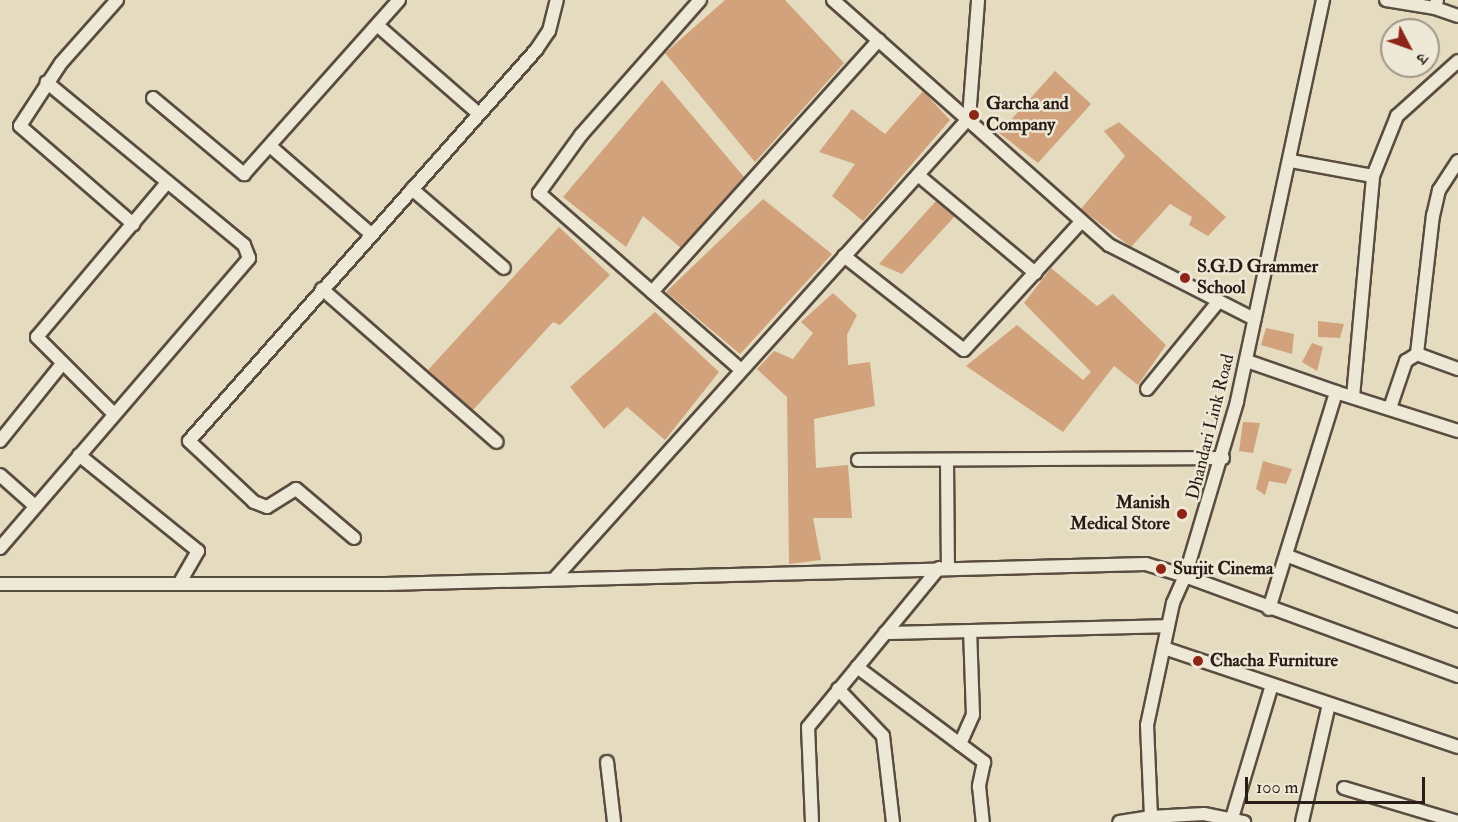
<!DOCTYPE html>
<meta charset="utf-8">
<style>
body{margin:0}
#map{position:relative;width:1458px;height:822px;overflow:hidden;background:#e5dcc0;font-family:"IM FELL Double Pica","Noto Serif Devanagari",serif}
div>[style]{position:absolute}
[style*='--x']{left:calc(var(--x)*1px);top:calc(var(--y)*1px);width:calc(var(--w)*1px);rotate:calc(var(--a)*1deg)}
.building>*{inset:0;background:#d1a27b}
.roads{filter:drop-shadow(2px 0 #594c40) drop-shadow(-2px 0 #594c40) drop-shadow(0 2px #594c40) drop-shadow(0 -2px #594c40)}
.minor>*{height:12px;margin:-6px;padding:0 6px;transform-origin:6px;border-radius:6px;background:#eee8d6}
.dots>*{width:16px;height:16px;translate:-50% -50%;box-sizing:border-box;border:3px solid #eee8d6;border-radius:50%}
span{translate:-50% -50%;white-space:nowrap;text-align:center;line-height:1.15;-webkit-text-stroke:5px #eee8d6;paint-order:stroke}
.poi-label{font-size:18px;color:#2a1c16;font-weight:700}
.left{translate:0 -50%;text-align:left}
.right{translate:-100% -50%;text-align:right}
.street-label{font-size:18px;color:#2a1c16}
.north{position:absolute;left:1380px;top:18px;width:60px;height:60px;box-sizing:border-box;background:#eee8d6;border:2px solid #a09689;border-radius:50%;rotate:131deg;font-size:16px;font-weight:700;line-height:24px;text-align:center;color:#2a1c16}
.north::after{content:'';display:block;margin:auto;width:21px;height:27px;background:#8f2418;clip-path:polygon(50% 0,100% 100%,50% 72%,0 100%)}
.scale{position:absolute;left:1245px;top:777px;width:180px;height:27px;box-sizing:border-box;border:3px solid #2a1c16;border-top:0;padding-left:8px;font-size:18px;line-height:21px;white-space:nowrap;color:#2a1c16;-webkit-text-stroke:4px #eee8d6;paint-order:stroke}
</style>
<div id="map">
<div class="building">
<i style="clip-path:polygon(725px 0,785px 0,844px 63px,755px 162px,665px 53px)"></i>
<i style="clip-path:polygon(1055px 71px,1091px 104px,1038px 163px,999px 133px)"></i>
<i style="clip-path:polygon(662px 80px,744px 177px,681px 248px,643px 216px,626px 247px,563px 197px)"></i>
<i style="clip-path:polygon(923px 91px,950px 120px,863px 221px,832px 196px,855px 164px,819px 152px,852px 109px,885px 134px)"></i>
<i style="clip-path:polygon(1119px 122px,1226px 217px,1208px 236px,1189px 225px,1192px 217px,1170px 204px,1131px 247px,1081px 209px,1125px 156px,1104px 131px)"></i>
<i style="clip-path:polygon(763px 199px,832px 254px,740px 354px,666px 292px)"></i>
<i style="clip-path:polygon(936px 201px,955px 216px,902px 274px,879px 264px)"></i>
<i style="clip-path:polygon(559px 227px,610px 275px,560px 325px,553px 322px,473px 410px,428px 370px)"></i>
<i style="clip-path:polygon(1051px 268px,1097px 306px,1113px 294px,1166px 345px,1138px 385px,1114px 366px,1063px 432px,966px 366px,1017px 325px,1083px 380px,1091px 372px,1024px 303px)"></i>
<i style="clip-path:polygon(833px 293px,857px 315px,847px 335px,848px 365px,870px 362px,875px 406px,814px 419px,816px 468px,848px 465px,852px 518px,813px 518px,821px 560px,789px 564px,787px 397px,757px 369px,774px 351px,793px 359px,813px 333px,801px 322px)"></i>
<i style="clip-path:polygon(655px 312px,719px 372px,665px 440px,627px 407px,604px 429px,570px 387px)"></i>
<i style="clip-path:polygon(1318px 321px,1344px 324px,1340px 338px,1318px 337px)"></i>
<i style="clip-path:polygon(1266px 328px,1294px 334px,1292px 354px,1261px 345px)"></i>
<i style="clip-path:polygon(1312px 343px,1323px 347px,1317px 371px,1302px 362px)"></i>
<i style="clip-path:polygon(1243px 422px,1260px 423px,1253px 453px,1239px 451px)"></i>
<i style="clip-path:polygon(1263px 461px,1292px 469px,1286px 484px,1269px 481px,1265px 495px,1256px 489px)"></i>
</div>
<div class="roads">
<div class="minor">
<i style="--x:117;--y:0;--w:84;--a:131.6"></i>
<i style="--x:61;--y:63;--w:75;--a:123.1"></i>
<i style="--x:20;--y:126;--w:150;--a:40.9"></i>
<i style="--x:700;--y:0;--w:180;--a:131.4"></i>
<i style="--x:581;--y:135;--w:72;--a:125.9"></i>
<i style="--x:539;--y:193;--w:269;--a:41.2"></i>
<i style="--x:833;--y:0;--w:369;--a:41.6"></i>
<i style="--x:1109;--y:245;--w:163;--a:27"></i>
<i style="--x:1323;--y:0;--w:411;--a:102.1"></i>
<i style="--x:1237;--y:402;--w:182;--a:106.6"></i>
<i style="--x:1185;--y:576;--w:291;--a:20.1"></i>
<i style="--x:1386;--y:0;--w:50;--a:9.3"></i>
<i style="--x:1437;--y:0;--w:8;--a:104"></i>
<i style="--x:1435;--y:8;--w:24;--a:19"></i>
<i style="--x:377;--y:25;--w:135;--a:41.1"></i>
<i style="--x:153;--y:98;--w:119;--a:39.9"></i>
<i style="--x:244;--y:174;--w:233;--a:-48.3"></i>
<i style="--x:270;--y:146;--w:134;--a:41.1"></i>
<i style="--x:1291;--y:161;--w:83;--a:10.4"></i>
<i style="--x:1458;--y:161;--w:35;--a:123"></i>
<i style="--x:1439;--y:190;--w:26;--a:103"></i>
<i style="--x:1433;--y:215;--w:140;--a:96.6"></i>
<i style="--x:1417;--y:354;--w:44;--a:20.1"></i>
<i style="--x:918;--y:175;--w:153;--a:39.9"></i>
<i style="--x:412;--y:189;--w:121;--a:40.7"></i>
<i style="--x:844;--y:256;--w:152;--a:38.1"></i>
<i style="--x:964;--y:350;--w:173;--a:-47.6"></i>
<i style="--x:322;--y:289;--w:232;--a:41.2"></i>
<i style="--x:652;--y:292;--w:339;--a:-48"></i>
<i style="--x:1247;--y:361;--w:94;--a:19.2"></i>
<i style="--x:1147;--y:389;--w:112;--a:-50.8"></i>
<i style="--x:1353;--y:397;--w:222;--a:-84.8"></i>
<i style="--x:1373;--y:176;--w:65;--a:-68.2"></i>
<i style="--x:1397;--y:116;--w:82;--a:-42"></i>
<i style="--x:1390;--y:408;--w:50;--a:-71.2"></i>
<i style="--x:1406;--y:361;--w:13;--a:-32"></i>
<i style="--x:114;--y:414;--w:109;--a:-135"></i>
<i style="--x:37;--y:337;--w:199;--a:-49.9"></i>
<i style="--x:0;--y:441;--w:97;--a:-51.2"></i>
<i style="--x:79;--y:455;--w:153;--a:38.9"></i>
<i style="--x:198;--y:551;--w:34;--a:120"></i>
<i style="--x:858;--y:460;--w:365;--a:-0.3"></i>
<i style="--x:947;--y:461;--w:106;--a:89.5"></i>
<i style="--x:0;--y:475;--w:47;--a:41.5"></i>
<i style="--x:354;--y:538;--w:76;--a:-139.8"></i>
<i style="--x:296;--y:489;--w:34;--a:148"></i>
<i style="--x:267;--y:507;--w:14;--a:-159"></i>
<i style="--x:254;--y:502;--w:89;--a:-136.8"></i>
<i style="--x:189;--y:441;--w:523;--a:-48.41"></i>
<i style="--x:536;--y:50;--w:23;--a:-56"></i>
<i style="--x:549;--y:31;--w:32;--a:-76"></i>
<i style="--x:0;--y:548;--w:382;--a:-49.3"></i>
<i style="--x:249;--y:258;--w:14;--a:-111"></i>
<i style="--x:244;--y:245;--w:256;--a:-140.5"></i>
<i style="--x:1288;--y:556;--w:182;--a:20.9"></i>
<i style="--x:556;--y:577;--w:617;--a:-48.02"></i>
<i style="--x:969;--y:118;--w:118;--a:-85.6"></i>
<i style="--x:0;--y:584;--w:386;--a:0"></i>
<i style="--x:386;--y:584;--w:760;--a:-1.51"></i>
<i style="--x:1146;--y:564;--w:41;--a:17.1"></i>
<i style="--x:1185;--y:576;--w:30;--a:114"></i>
<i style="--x:1173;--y:603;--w:125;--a:102"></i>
<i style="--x:1147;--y:725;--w:92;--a:87.5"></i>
<i style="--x:1151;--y:817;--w:32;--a:171"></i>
<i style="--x:1269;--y:609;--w:227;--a:-72.8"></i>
<i style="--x:1336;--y:392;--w:128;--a:17.7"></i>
<i style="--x:885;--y:633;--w:283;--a:-1.4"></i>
<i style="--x:1164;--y:648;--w:310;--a:18.6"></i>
<i style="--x:857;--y:667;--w:159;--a:36.8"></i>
<i style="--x:984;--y:762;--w:25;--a:102"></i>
<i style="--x:979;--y:786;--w:36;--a:84"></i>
<i style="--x:838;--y:689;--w:65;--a:46.2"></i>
<i style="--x:883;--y:736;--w:87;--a:83.4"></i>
<i style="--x:960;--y:744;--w:32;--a:-66"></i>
<i style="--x:973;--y:715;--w:84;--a:-92"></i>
<i style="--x:607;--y:762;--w:60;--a:83.3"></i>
<i style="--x:1344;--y:788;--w:119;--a:16.6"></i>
<i style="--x:1151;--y:817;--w:53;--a:-3.2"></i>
<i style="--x:1204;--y:814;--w:41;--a:11.3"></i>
<i style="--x:1232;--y:818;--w:139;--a:-73.3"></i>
<i style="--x:812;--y:822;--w:95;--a:-92.4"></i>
<i style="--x:808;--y:727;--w:206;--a:-50.5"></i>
<i style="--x:1302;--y:822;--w:121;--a:-77.1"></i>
</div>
</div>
<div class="dots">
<i style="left:974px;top:115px;background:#8f2418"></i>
<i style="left:1185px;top:278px;background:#8f2418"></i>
<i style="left:1182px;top:514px;background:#8f2418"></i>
<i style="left:1161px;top:569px;background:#8f2418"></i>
<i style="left:1198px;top:661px;background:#8f2418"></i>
</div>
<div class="poi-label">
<span class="left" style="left:986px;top:115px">Garcha and<br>Company</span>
<span class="left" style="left:1197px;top:278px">S.G.D Grammer<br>School</span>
<span class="right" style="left:1170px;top:514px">Manish<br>Medical Store</span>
<span class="left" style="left:1173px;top:569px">Surjit Cinema</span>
<span class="left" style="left:1210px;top:661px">Chacha Furniture</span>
</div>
<div class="street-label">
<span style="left:1211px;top:427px;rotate:-76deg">Dhandari Link Road</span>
</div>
<div class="north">उ</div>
<div class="scale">100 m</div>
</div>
